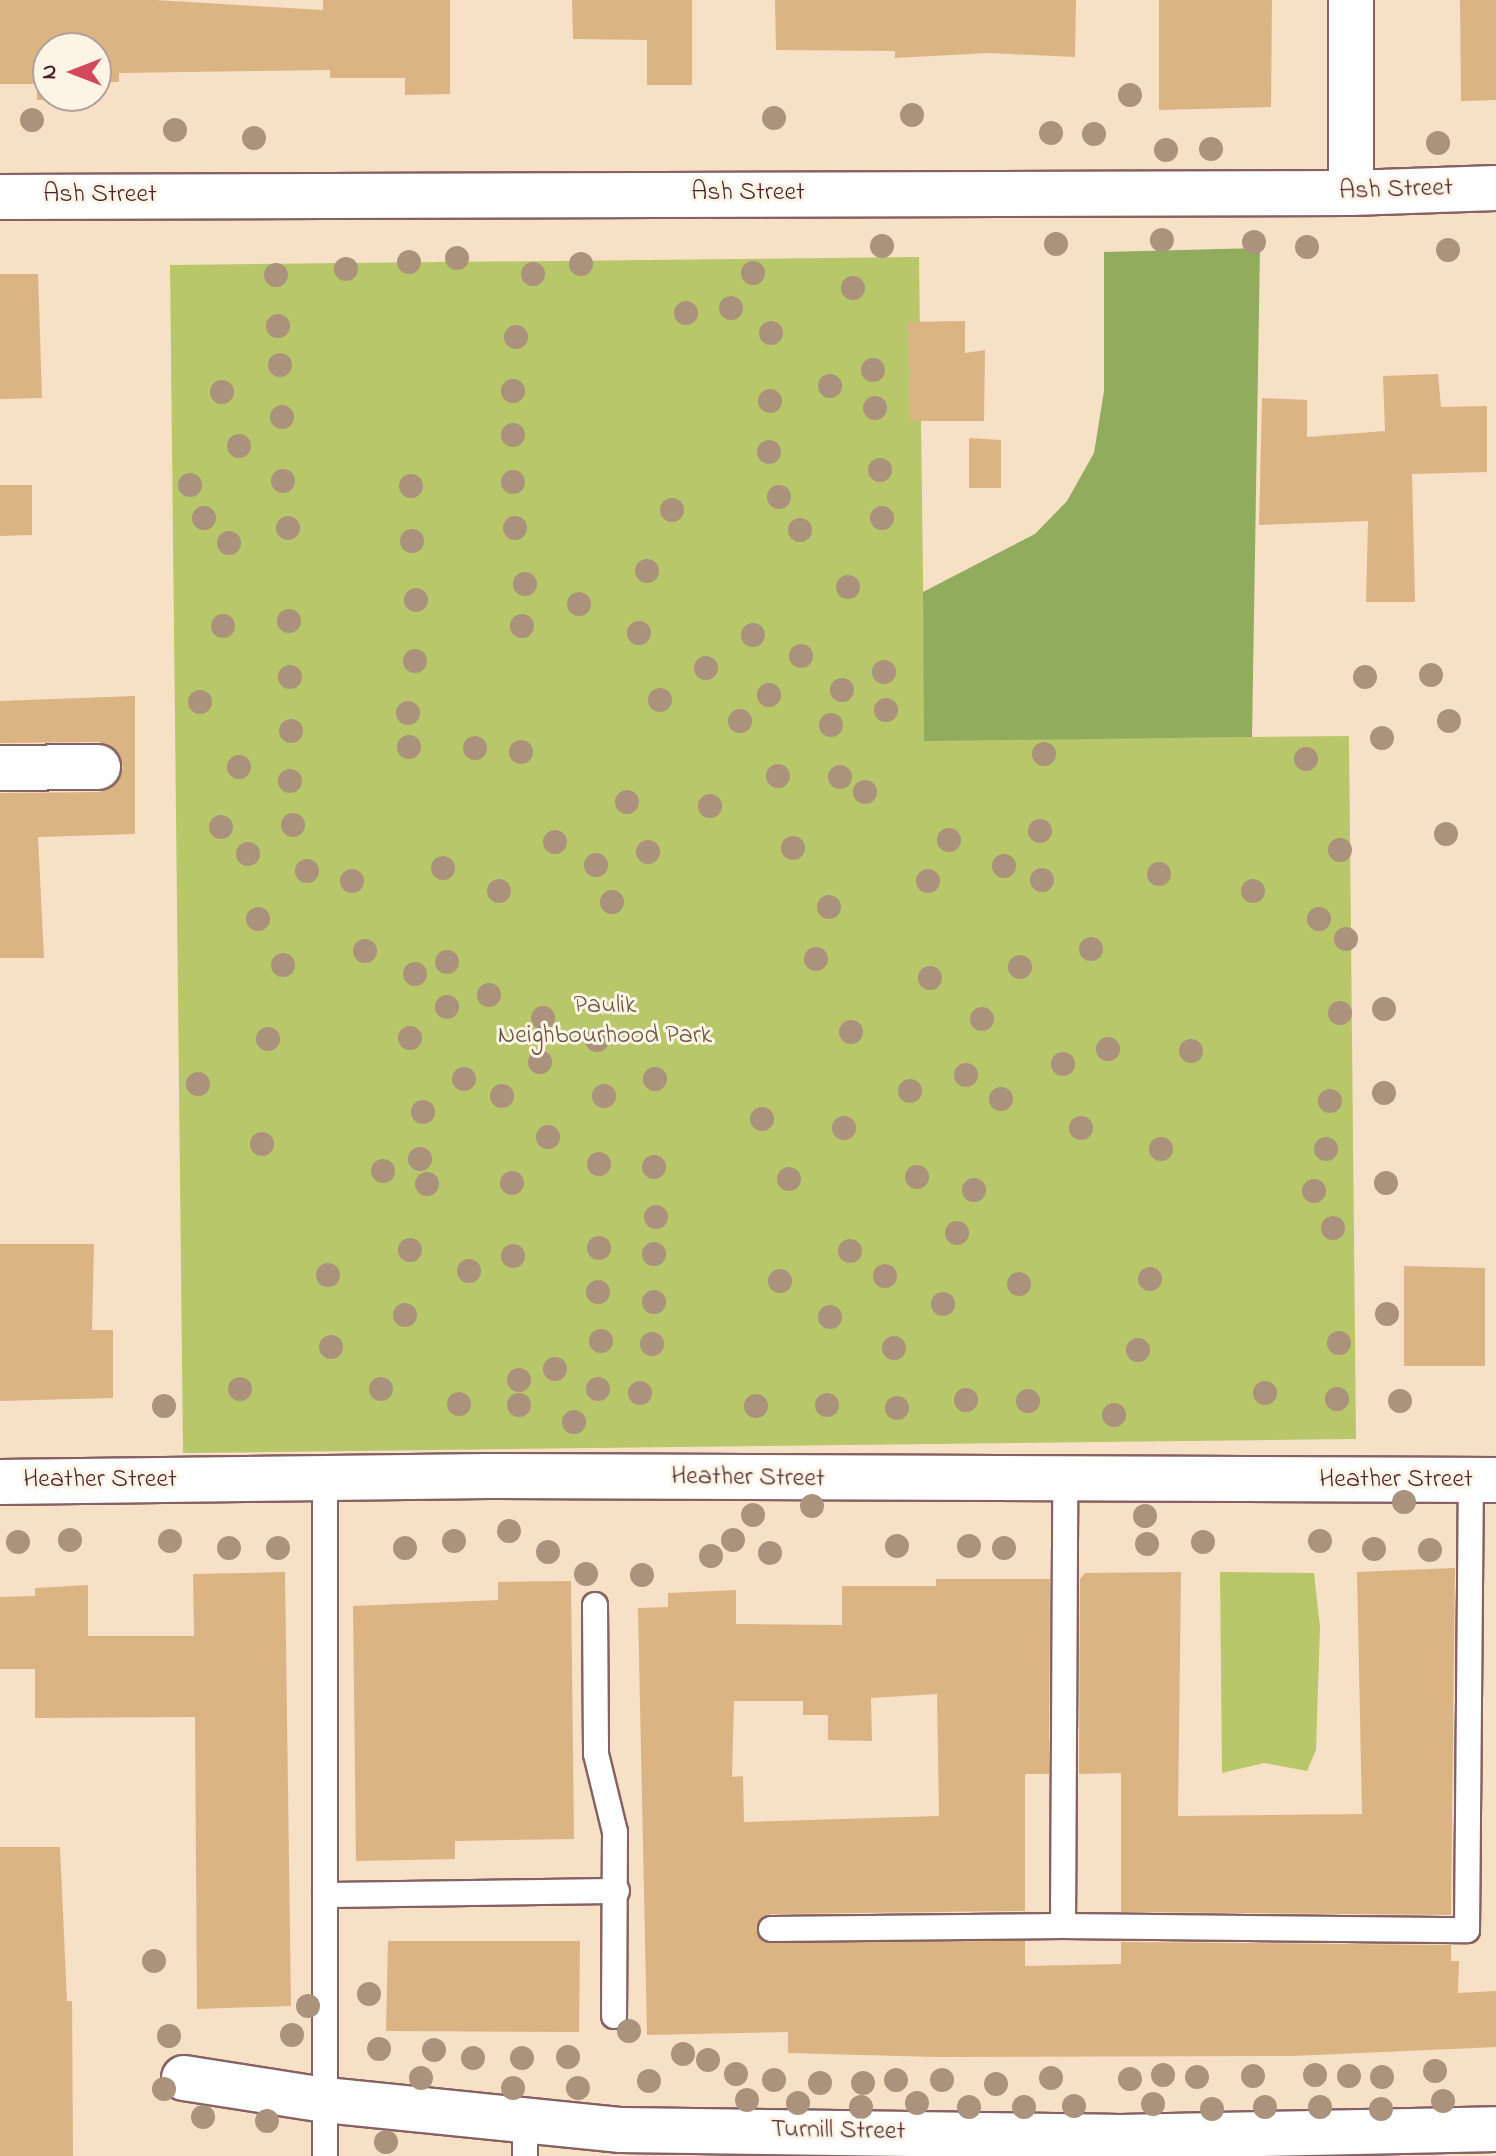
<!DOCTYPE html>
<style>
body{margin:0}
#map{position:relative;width:1496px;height:2156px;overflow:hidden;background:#f6e1c7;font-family:"Indie Flower",sans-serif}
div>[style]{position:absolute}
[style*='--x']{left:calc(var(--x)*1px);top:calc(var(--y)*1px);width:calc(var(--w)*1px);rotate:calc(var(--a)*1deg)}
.green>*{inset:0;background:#b8c769}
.forest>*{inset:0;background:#92ac5d}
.building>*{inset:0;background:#dbb484}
.roads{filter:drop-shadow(2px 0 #866362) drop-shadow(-2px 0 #866362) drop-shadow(0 2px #866362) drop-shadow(0 -2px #866362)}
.service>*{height:24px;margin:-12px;padding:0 12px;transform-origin:12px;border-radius:12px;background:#fff}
.minor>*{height:44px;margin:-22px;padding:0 22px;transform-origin:22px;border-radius:22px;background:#fff}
.trees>*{width:24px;height:24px;margin:-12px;border-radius:50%;background:#aa927c}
span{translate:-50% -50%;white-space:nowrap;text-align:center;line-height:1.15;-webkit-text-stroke:6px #fcf5e5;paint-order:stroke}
.street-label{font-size:26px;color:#4a1f2b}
.park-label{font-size:26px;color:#6b513e}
.north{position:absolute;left:32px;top:32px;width:80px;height:80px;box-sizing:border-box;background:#fcf5e5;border:2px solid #b59f9b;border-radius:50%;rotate:270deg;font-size:22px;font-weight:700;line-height:32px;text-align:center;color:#4a1f2b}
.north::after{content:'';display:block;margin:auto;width:28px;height:36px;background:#d1495b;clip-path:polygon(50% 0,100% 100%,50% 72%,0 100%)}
</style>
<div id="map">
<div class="green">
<i style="clip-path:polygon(919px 257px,925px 740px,1349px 736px,1356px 1439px,183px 1453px,170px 265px)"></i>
<i style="clip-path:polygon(1220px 1572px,1314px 1573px,1320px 1627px,1316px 1750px,1307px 1771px,1264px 1763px,1222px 1773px)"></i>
</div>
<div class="forest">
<i style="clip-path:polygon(1260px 248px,1252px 737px,924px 741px,923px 592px,1035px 534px,1067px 501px,1094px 453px,1104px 391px,1104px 252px)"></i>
</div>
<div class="building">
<i style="clip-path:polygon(0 0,155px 0,323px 10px,323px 0,450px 0,450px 94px,405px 95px,405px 78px,330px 78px,330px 70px,119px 73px,119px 82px,96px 82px,96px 48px,48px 48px,48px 96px,80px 100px,37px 100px,37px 84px,0 84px)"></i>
<i style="clip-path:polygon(572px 0,692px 0,692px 85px,647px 85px,647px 40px,573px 39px)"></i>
<i style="clip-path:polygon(775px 0,1076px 0,1075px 57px,988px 53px,895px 58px,895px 51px,776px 50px)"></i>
<i style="clip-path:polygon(1159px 0,1272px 0,1271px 107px,1159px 110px)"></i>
<i style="clip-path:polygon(1460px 0,1496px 0,1496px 100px,1461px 101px)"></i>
<i style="clip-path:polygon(0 274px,38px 274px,42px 398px,0 399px)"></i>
<i style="clip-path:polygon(965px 321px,965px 353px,985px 350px,984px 421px,910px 421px,908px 322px)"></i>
<i style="clip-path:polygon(1438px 374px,1441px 407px,1487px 406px,1487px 472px,1412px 474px,1415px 602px,1366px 602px,1368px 521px,1259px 525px,1262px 398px,1307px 400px,1307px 437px,1385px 431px,1383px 376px)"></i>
<i style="clip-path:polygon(969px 438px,1001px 440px,1001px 488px,969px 488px)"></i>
<i style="clip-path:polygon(0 485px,32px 485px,32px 535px,0 536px)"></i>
<i style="clip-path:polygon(135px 696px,135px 834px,38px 837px,44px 958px,0 958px,0 793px,99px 792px,111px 788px,123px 768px,119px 754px,99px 742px,0 743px,0 701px)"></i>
<i style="clip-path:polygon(0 1244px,94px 1244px,92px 1330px,113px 1330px,113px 1398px,0 1401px)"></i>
<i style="clip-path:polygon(1404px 1266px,1485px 1268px,1485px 1366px,1404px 1366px)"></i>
<i style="clip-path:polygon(1455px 1568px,1451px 1915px,1121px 1912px,1121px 1773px,1079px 1774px,1080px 1579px,1085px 1573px,1181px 1572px,1178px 1816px,1362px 1814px,1357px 1572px)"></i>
<i style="clip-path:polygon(285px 1572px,291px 2006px,197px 2009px,195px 1717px,35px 1718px,35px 1669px,0 1669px,0 1597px,35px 1596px,35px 1588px,88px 1585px,88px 1636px,194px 1636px,193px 1574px)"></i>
<i style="clip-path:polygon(evenodd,936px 1579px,1050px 1579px,1049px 1774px,1025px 1774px,1025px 1911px,771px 1914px,758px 1922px,763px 1942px,1025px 1941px,1025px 1966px,1121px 1964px,1121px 1942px,1451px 1945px,1451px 1961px,1459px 1961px,1458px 1993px,1496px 1991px,1496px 2047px,1293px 2056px,938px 2057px,788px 2053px,788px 2032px,647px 2035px,638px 1608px,668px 1607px,668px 1593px,736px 1590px,736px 1624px,842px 1625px,842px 1586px,936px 1586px,936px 1579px,937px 1694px,939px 1816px,744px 1822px,743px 1776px,732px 1777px,734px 1701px,803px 1701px,803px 1715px,828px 1715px,828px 1740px,872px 1741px,871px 1698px,937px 1694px)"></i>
<i style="clip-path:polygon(571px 1581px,574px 1839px,455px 1841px,455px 1859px,356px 1861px,353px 1606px,498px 1600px,498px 1582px)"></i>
<i style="clip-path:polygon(0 1847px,60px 1847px,67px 2001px,72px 2001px,73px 2156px,0 2156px)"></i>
<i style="clip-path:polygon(388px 1941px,580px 1941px,579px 2032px,386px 2031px)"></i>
</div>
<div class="roads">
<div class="service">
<i style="--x:325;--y:1480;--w:676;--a:90"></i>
<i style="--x:595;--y:1605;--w:149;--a:89.6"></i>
<i style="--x:596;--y:1754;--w:80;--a:76.3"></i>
<i style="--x:615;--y:1832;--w:184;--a:90.3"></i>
<i style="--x:325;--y:1895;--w:292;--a:-0.8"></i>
<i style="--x:1063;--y:1926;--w:404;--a:0.6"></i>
<i style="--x:1467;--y:1930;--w:449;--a:-89.5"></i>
<i style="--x:771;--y:1929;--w:292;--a:-0.6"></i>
<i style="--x:1063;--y:1926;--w:444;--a:-89.7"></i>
<i style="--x:525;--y:2121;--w:35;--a:90"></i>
</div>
<div class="minor">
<i style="--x:1351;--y:0;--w:193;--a:90"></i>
<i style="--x:0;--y:197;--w:1351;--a:-0.17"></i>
<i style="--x:1351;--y:193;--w:145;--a:-2"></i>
<i style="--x:0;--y:768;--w:98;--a:-0.6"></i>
<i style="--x:0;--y:1482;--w:499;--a:-0.7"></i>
<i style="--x:499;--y:1476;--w:997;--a:0.23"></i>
<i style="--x:184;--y:2078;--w:143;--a:8.9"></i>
<i style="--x:325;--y:2100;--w:298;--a:5.8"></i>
<i style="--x:621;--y:2130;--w:499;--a:0.8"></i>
<i style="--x:1120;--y:2137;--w:376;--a:-1.2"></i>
</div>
</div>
<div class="trees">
<i style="left:1130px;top:95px"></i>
<i style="left:912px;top:115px"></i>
<i style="left:774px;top:118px"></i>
<i style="left:32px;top:120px"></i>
<i style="left:175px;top:130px"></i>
<i style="left:1051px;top:133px"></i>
<i style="left:1094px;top:134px"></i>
<i style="left:254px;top:138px"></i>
<i style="left:1438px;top:143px"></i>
<i style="left:1211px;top:149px"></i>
<i style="left:1166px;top:150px"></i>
<i style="left:1162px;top:240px"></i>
<i style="left:1254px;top:242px"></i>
<i style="left:1056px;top:244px"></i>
<i style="left:882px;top:246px"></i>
<i style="left:1307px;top:247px"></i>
<i style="left:1448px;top:250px"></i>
<i style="left:457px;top:258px"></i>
<i style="left:409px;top:262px"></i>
<i style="left:581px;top:264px"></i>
<i style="left:346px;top:269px"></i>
<i style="left:753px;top:273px"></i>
<i style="left:533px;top:274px"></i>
<i style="left:276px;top:275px"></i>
<i style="left:853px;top:288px"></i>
<i style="left:731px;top:308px"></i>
<i style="left:686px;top:313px"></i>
<i style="left:278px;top:326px"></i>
<i style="left:771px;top:333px"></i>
<i style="left:516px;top:337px"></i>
<i style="left:280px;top:365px"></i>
<i style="left:873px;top:370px"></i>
<i style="left:830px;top:386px"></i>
<i style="left:513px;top:391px"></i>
<i style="left:222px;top:392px"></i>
<i style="left:770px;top:401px"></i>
<i style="left:875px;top:408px"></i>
<i style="left:282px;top:417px"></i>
<i style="left:513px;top:435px"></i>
<i style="left:239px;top:446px"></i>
<i style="left:769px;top:452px"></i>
<i style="left:880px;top:470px"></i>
<i style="left:283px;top:481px"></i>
<i style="left:513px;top:482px"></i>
<i style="left:190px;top:485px"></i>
<i style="left:411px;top:486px"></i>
<i style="left:779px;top:497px"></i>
<i style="left:672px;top:510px"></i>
<i style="left:204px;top:518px"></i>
<i style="left:882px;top:518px"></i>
<i style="left:288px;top:528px"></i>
<i style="left:515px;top:528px"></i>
<i style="left:800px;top:530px"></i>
<i style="left:412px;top:541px"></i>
<i style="left:229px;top:543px"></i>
<i style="left:647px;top:571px"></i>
<i style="left:525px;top:584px"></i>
<i style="left:848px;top:587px"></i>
<i style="left:416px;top:600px"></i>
<i style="left:579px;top:604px"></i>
<i style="left:289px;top:621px"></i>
<i style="left:223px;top:626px"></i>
<i style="left:522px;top:626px"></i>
<i style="left:639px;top:633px"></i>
<i style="left:753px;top:635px"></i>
<i style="left:801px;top:656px"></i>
<i style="left:415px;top:661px"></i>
<i style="left:706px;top:668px"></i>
<i style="left:884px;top:672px"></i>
<i style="left:1431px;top:675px"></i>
<i style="left:290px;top:677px"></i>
<i style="left:1365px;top:677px"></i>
<i style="left:842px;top:690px"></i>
<i style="left:769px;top:695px"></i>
<i style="left:660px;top:700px"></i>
<i style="left:200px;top:702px"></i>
<i style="left:886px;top:710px"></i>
<i style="left:408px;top:713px"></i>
<i style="left:740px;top:721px"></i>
<i style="left:1449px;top:721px"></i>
<i style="left:831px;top:725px"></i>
<i style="left:291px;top:731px"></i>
<i style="left:1382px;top:738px"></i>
<i style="left:409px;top:747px"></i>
<i style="left:475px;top:748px"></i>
<i style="left:521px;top:752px"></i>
<i style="left:1044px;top:754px"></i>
<i style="left:1306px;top:759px"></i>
<i style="left:239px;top:767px"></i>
<i style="left:778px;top:776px"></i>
<i style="left:840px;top:777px"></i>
<i style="left:290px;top:781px"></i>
<i style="left:865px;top:792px"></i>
<i style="left:627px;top:802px"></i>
<i style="left:710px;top:806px"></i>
<i style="left:293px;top:825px"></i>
<i style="left:221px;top:827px"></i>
<i style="left:1040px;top:831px"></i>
<i style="left:1446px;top:834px"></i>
<i style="left:949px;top:840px"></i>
<i style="left:555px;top:842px"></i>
<i style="left:793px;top:848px"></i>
<i style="left:1340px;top:850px"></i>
<i style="left:648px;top:852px"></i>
<i style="left:248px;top:854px"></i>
<i style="left:596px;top:865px"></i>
<i style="left:1004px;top:866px"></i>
<i style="left:443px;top:868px"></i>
<i style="left:307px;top:871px"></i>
<i style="left:1159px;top:874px"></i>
<i style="left:1042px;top:880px"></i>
<i style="left:352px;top:881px"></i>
<i style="left:928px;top:881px"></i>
<i style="left:499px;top:891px"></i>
<i style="left:1253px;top:891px"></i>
<i style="left:612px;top:902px"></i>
<i style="left:829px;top:907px"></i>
<i style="left:258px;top:919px"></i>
<i style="left:1319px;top:919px"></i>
<i style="left:1346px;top:939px"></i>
<i style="left:1091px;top:949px"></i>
<i style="left:365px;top:951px"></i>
<i style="left:816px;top:959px"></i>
<i style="left:447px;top:962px"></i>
<i style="left:283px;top:965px"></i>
<i style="left:1020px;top:967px"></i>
<i style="left:415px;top:974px"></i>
<i style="left:930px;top:978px"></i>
<i style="left:489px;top:995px"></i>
<i style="left:447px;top:1007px"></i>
<i style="left:1384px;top:1009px"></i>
<i style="left:1340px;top:1013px"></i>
<i style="left:543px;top:1018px"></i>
<i style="left:982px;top:1019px"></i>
<i style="left:851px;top:1032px"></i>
<i style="left:410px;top:1038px"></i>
<i style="left:268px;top:1039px"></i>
<i style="left:597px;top:1040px"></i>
<i style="left:1108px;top:1049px"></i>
<i style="left:1191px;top:1051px"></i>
<i style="left:540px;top:1062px"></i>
<i style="left:1063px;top:1064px"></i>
<i style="left:966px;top:1075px"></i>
<i style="left:464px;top:1079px"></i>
<i style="left:655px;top:1079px"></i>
<i style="left:198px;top:1084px"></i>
<i style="left:910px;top:1091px"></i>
<i style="left:1384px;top:1093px"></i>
<i style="left:502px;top:1096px"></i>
<i style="left:604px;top:1096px"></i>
<i style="left:1001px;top:1099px"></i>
<i style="left:1330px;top:1101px"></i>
<i style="left:423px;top:1112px"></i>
<i style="left:762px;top:1119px"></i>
<i style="left:844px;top:1128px"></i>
<i style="left:1081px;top:1128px"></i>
<i style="left:548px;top:1137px"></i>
<i style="left:262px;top:1144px"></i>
<i style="left:1161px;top:1149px"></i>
<i style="left:1326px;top:1149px"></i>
<i style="left:420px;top:1159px"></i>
<i style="left:599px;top:1164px"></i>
<i style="left:654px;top:1167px"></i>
<i style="left:383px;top:1171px"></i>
<i style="left:917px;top:1177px"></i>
<i style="left:789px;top:1179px"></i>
<i style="left:512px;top:1183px"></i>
<i style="left:1386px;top:1183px"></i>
<i style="left:427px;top:1184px"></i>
<i style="left:974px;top:1190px"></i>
<i style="left:1314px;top:1191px"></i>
<i style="left:656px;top:1217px"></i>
<i style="left:1333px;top:1228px"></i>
<i style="left:957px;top:1233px"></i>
<i style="left:599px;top:1248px"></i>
<i style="left:410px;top:1250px"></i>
<i style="left:850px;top:1251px"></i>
<i style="left:654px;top:1254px"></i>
<i style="left:513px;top:1256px"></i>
<i style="left:469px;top:1271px"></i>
<i style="left:328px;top:1275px"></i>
<i style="left:885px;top:1276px"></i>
<i style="left:1150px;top:1279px"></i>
<i style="left:780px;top:1281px"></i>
<i style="left:1019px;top:1284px"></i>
<i style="left:598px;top:1292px"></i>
<i style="left:654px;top:1302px"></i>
<i style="left:943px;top:1304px"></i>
<i style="left:1387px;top:1314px"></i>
<i style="left:405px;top:1315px"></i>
<i style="left:830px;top:1317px"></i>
<i style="left:601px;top:1341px"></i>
<i style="left:1339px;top:1343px"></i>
<i style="left:652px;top:1344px"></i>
<i style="left:331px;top:1347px"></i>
<i style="left:894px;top:1348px"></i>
<i style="left:1138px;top:1350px"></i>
<i style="left:555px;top:1369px"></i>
<i style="left:519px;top:1380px"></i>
<i style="left:240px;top:1389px"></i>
<i style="left:381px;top:1389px"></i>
<i style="left:598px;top:1389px"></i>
<i style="left:640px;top:1393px"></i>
<i style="left:1265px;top:1393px"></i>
<i style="left:1337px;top:1399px"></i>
<i style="left:966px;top:1400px"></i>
<i style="left:1028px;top:1401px"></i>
<i style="left:1400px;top:1401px"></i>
<i style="left:459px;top:1404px"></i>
<i style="left:519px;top:1405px"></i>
<i style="left:827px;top:1405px"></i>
<i style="left:164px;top:1406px"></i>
<i style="left:756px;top:1406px"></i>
<i style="left:897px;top:1408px"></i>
<i style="left:1114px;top:1415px"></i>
<i style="left:574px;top:1422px"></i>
<i style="left:1404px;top:1502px"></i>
<i style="left:812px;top:1506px"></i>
<i style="left:753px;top:1515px"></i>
<i style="left:1145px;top:1516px"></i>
<i style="left:509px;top:1531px"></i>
<i style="left:70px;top:1540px"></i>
<i style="left:733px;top:1540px"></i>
<i style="left:170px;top:1541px"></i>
<i style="left:454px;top:1541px"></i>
<i style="left:1320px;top:1541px"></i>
<i style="left:18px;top:1542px"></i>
<i style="left:1203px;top:1542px"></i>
<i style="left:1147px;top:1544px"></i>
<i style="left:897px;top:1546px"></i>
<i style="left:969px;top:1546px"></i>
<i style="left:229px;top:1548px"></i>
<i style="left:278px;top:1548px"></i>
<i style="left:405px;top:1548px"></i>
<i style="left:1004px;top:1548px"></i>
<i style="left:1374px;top:1549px"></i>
<i style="left:1430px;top:1550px"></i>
<i style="left:548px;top:1552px"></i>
<i style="left:770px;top:1553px"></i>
<i style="left:711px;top:1556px"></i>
<i style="left:586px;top:1574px"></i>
<i style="left:642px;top:1575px"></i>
<i style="left:154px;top:1961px"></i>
<i style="left:369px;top:1994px"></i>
<i style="left:308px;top:2006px"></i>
<i style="left:629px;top:2031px"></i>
<i style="left:292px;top:2035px"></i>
<i style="left:169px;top:2036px"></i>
<i style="left:379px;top:2049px"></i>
<i style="left:434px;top:2050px"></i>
<i style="left:683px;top:2054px"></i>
<i style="left:568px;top:2057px"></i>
<i style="left:473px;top:2058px"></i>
<i style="left:522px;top:2058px"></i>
<i style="left:708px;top:2060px"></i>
<i style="left:1435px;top:2071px"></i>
<i style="left:736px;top:2074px"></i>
<i style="left:1163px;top:2075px"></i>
<i style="left:1315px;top:2075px"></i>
<i style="left:1253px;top:2076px"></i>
<i style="left:1349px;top:2076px"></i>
<i style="left:1197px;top:2077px"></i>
<i style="left:1382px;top:2077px"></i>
<i style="left:421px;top:2078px"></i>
<i style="left:1051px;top:2078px"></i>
<i style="left:1130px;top:2079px"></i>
<i style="left:774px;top:2080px"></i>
<i style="left:896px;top:2080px"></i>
<i style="left:942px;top:2080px"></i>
<i style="left:649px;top:2081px"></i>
<i style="left:820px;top:2083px"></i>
<i style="left:863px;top:2083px"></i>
<i style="left:996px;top:2084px"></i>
<i style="left:513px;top:2088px"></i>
<i style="left:578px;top:2088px"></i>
<i style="left:164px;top:2089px"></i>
<i style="left:747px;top:2100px"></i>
<i style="left:1443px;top:2101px"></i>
<i style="left:798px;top:2103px"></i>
<i style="left:917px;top:2103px"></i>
<i style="left:1153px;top:2104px"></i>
<i style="left:1074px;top:2106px"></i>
<i style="left:861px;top:2107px"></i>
<i style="left:969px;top:2107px"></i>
<i style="left:1024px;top:2107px"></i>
<i style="left:1265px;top:2107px"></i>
<i style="left:1320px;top:2107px"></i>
<i style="left:1212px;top:2109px"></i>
<i style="left:1381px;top:2109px"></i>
<i style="left:203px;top:2117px"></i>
<i style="left:267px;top:2121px"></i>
<i style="left:386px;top:2142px"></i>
</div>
<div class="street-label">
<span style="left:1396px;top:191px;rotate:-2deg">Ash Street</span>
<span style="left:748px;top:194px">Ash Street</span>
<span style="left:100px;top:196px">Ash Street</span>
<span style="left:748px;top:1479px;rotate:1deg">Heather Street</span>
<span style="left:100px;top:1481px">Heather Street</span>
<span style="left:1396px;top:1481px">Heather Street</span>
<span style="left:838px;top:2132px;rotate:1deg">Turnill Street</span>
</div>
<div class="park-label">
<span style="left:605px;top:1022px">Paulik<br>Neighbourhood Park</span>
</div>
<div class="north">N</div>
</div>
